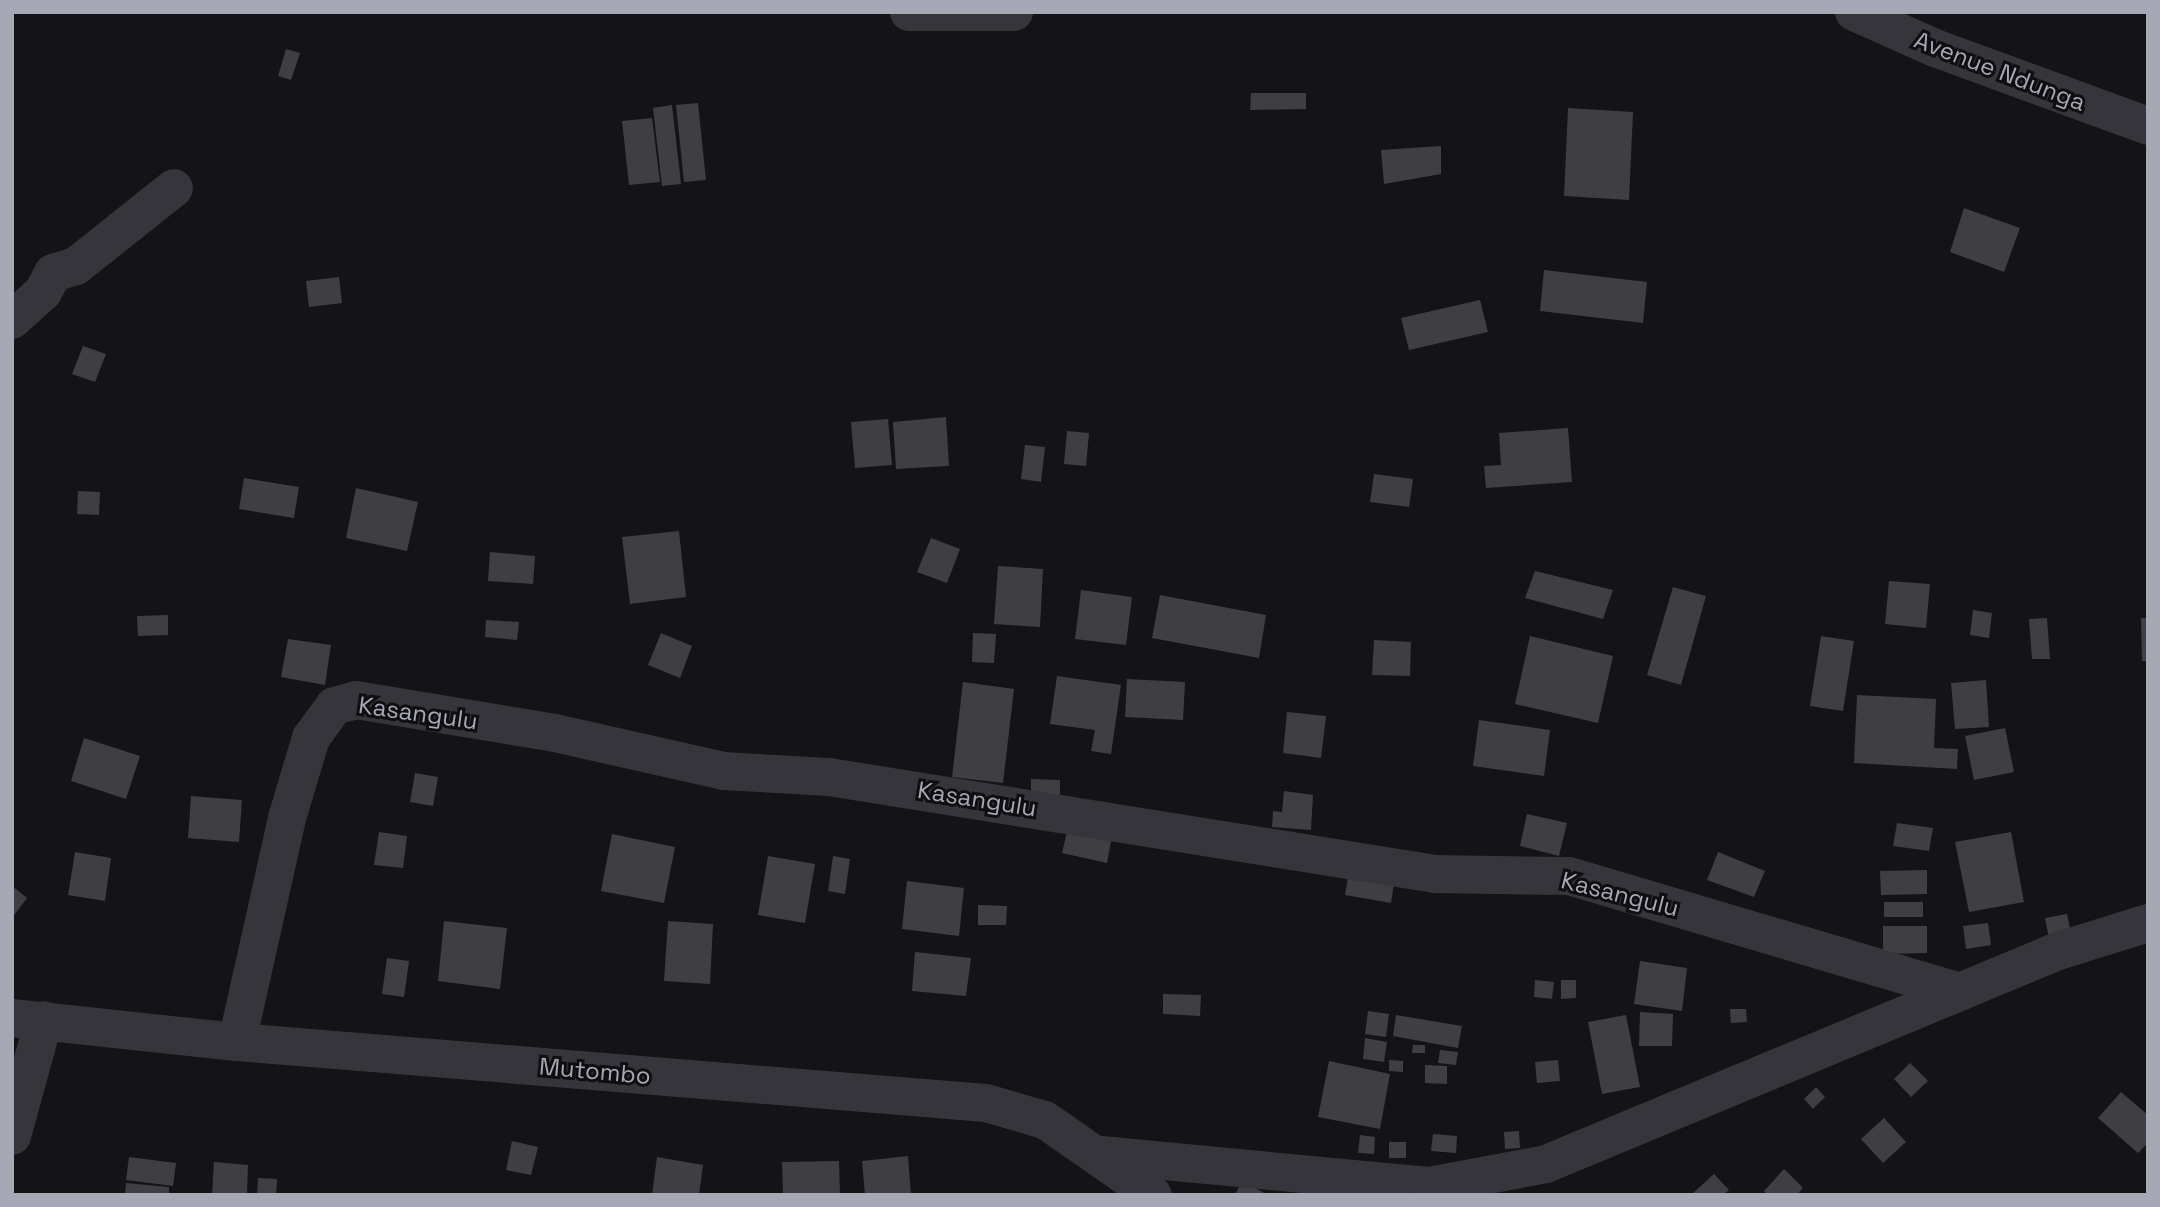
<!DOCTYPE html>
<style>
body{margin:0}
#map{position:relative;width:2160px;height:1207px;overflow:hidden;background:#141416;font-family:"Space Grotesk",sans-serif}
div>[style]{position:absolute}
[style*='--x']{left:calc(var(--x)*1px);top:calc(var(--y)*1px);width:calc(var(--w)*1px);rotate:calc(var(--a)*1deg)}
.building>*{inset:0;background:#3f3e43}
.street>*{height:38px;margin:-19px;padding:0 19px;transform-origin:19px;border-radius:19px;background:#35353b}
span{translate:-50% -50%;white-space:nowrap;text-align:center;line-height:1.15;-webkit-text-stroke:6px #0f0f11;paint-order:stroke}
.street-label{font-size:24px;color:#a6a8b6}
.frame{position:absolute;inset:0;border:14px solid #a6a8b6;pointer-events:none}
</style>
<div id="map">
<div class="building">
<i style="clip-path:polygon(286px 49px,300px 53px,291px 80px,278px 76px)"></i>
<i style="clip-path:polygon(1251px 93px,1306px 93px,1306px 109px,1250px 110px)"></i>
<i style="clip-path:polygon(698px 103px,706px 180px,684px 182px,676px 105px)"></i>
<i style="clip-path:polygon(672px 105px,681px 184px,662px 186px,653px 108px)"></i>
<i style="clip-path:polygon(1568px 108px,1633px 112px,1629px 200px,1564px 196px)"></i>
<i style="clip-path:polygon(652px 118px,660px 182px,629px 185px,622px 121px)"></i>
<i style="clip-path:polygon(1441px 146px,1441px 174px,1384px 184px,1381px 150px)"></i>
<i style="clip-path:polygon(1964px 208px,2020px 228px,2004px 272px,1950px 252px)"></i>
<i style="clip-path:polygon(1544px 270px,1647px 282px,1643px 323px,1540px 311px)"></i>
<i style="clip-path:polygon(339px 277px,342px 303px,309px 307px,306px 281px)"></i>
<i style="clip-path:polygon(1480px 300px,1488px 332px,1409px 350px,1401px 318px)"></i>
<i style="clip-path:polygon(83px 346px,106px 354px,95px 382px,72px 374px)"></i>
<i style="clip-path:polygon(946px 417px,949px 466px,896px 469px,893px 422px)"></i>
<i style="clip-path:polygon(888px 419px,892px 465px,855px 468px,851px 422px)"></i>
<i style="clip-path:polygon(1568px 428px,1572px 482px,1486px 488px,1484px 466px,1501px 465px,1499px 433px)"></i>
<i style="clip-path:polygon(1067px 431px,1089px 433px,1086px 466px,1064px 464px)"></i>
<i style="clip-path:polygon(1025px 445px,1045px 447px,1041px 482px,1021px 479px)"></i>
<i style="clip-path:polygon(1374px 474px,1413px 479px,1409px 507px,1370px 502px)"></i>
<i style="clip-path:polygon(244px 478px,299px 487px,294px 518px,239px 509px)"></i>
<i style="clip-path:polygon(356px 488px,418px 502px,407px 551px,346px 538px)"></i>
<i style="clip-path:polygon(78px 491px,100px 492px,99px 515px,77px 514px)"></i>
<i style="clip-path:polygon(679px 531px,686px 597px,630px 604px,622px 537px)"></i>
<i style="clip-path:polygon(931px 538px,960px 549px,947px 583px,917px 572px)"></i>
<i style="clip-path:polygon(490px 552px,535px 556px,533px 584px,488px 581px)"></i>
<i style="clip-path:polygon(998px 566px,1043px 569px,1040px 627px,994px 624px)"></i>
<i style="clip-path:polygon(1535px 571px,1613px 590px,1603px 619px,1525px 598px)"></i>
<i style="clip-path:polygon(1889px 581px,1930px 584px,1926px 628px,1885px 624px)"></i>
<i style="clip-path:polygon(1673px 587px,1706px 596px,1681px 685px,1647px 675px)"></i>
<i style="clip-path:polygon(1081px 590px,1132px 597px,1126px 645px,1075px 639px)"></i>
<i style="clip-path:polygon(1160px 595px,1266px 615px,1259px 658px,1152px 638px)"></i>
<i style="clip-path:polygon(1973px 610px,1992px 613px,1989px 638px,1970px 635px)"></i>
<i style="clip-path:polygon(168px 615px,168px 635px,138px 636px,137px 616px)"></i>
<i style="clip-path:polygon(2047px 618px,2050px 659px,2032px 659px,2029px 619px)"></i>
<i style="clip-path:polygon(2141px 618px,2148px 618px,2148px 661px,2142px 661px)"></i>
<i style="clip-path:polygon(486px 620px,519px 622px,517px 640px,485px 637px)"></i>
<i style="clip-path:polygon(661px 633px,692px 646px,680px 678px,648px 665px)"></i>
<i style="clip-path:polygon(973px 633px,996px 634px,994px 663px,972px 662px)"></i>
<i style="clip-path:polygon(1530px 636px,1613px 656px,1598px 723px,1515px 704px)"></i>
<i style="clip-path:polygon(1821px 636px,1854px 641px,1843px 711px,1810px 706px)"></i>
<i style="clip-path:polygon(288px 639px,331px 645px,325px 685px,281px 677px)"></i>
<i style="clip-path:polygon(1374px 640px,1411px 642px,1410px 676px,1372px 675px)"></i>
<i style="clip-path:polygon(1057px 676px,1121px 685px,1111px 754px,1091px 751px,1095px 730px,1050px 724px)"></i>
<i style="clip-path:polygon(1127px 679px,1185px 682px,1183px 720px,1125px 717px)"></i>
<i style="clip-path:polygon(1986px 680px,1989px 727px,1955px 729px,1951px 683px)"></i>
<i style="clip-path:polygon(963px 682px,1014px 689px,1003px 783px,952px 777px)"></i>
<i style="clip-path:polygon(1857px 695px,1936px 699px,1934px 748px,1958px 749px,1957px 769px,1854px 763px)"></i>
<i style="clip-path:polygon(1287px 712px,1326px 716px,1321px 758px,1283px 753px)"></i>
<i style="clip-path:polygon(1479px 720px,1550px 730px,1544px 776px,1473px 766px)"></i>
<i style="clip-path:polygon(2005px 728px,2014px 772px,1974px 780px,1965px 736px)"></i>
<i style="clip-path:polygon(84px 738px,140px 756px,126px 799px,71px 781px)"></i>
<i style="clip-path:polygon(415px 773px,438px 777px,433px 806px,410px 802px)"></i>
<i style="clip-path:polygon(1031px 779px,1060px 780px,1060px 798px,1031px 797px)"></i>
<i style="clip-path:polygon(1284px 791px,1313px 795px,1311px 830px,1272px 827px,1273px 811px,1282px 812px)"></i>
<i style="clip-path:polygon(191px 796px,242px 800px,239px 842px,188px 838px)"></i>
<i style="clip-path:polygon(1527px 814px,1567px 823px,1559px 856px,1520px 846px)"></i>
<i style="clip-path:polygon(1897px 823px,1933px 828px,1929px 851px,1893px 846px)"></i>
<i style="clip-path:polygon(1067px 831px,1111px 841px,1107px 863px,1062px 853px)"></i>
<i style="clip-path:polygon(379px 832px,407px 836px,403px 868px,374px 865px)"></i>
<i style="clip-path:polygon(2011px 832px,2024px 902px,1969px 912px,1955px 842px)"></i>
<i style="clip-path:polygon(612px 834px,675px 847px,664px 903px,601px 891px)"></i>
<i style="clip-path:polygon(75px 852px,111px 858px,105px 901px,68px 895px)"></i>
<i style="clip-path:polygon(1718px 852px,1765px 871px,1754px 897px,1707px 880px)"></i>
<i style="clip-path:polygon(768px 856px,815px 864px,805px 923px,758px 915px)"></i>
<i style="clip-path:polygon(833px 856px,850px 859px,845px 894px,828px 891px)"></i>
<i style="clip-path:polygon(1927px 870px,1927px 894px,1881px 895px,1880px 871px)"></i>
<i style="clip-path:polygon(1348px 877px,1394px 884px,1391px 903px,1345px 895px)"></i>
<i style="clip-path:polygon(907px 881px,964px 888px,959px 936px,902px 929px)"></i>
<i style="clip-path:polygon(12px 886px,27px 898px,12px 918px)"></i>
<i style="clip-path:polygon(1884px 902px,1923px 902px,1923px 917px,1884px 917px)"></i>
<i style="clip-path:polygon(978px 905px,1007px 906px,1006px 925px,978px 925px)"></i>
<i style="clip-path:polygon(2067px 914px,2072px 938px,2050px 943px,2045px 918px)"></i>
<i style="clip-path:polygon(444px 921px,507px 928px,500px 989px,438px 981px)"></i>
<i style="clip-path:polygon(668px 921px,713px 924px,710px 984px,664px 981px)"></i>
<i style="clip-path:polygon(1988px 923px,1991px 945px,1966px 949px,1963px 926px)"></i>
<i style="clip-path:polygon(1883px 926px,1927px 926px,1927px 953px,1883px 954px)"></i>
<i style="clip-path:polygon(915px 952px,971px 958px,966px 996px,912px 991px)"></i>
<i style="clip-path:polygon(387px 958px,409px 961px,404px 997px,382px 994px)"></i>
<i style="clip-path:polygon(1640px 961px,1687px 968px,1682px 1011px,1634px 1004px)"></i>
<i style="clip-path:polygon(1535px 980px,1554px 982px,1552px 999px,1534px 997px)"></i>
<i style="clip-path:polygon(1561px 980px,1576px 980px,1576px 998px,1561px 999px)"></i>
<i style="clip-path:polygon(1163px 994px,1201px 995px,1200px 1016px,1163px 1014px)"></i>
<i style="clip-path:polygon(1730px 1009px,1746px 1009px,1747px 1022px,1731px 1023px)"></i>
<i style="clip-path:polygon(1368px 1011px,1389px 1014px,1386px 1037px,1365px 1034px)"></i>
<i style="clip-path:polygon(1640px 1012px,1673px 1014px,1672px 1046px,1639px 1046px)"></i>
<i style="clip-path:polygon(1396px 1015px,1462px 1026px,1458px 1048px,1393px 1036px)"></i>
<i style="clip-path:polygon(1626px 1015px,1640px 1087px,1602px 1094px,1588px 1022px)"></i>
<i style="clip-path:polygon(1365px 1038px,1387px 1042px,1384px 1062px,1363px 1059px)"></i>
<i style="clip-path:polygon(1413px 1045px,1425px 1045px,1425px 1053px,1412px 1053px)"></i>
<i style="clip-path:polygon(1440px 1050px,1458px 1052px,1456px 1065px,1438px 1063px)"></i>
<i style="clip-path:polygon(1389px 1060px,1403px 1061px,1403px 1072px,1389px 1071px)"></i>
<i style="clip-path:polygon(1558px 1060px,1560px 1081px,1537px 1083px,1535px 1062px)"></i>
<i style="clip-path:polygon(1329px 1061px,1390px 1074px,1380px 1129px,1318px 1117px)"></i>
<i style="clip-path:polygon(1910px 1063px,1928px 1081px,1911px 1097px,1894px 1079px)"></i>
<i style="clip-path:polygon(1425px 1065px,1447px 1066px,1447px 1084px,1425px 1083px)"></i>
<i style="clip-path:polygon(1816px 1087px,1825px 1097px,1813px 1109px,1804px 1099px)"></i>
<i style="clip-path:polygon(2121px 1092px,2148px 1115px,2148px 1143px,2138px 1153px,2098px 1118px)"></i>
<i style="clip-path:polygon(1884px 1118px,1906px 1142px,1883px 1163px,1861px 1139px)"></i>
<i style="clip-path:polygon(1519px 1131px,1520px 1148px,1505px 1149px,1504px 1132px)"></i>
<i style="clip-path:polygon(1433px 1134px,1457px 1136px,1456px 1153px,1431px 1151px)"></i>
<i style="clip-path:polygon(1360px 1135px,1375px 1137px,1374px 1154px,1358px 1153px)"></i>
<i style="clip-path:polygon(512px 1141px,538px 1147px,531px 1175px,506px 1170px)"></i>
<i style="clip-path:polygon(1389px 1142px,1406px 1142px,1406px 1158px,1389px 1158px)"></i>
<i style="clip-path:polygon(908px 1156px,911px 1195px,865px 1195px,862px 1161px)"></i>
<i style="clip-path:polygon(129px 1157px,176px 1163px,173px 1186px,126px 1180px)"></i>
<i style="clip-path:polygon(657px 1157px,703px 1165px,699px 1195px,652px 1195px)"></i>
<i style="clip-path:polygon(839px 1161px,840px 1195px,783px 1195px,782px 1162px)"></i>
<i style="clip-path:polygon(214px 1162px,248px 1165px,247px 1195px,212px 1195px)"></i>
<i style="clip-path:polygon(1784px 1169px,1803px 1188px,1797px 1195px,1768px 1195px,1764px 1191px)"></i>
<i style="clip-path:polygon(1714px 1174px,1729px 1190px,1723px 1195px,1691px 1195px)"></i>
<i style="clip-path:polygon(258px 1178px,277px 1179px,276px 1195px,257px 1195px)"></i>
<i style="clip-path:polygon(1242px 1181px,1268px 1195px,1235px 1195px)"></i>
<i style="clip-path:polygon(126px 1183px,169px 1187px,169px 1195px,125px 1195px)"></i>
</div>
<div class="street">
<i style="--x:909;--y:12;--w:105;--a:0"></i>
<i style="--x:1854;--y:12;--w:89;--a:24"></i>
<i style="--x:1935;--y:48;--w:227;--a:20.1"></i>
<i style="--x:12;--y:320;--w:42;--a:-42.1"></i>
<i style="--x:43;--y:292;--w:21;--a:-62"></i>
<i style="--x:53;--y:273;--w:24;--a:-17"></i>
<i style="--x:76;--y:266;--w:125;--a:-38.5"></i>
<i style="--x:12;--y:1018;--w:226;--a:6.1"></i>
<i style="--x:237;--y:1042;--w:751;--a:4.66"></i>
<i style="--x:986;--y:1103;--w:61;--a:16.1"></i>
<i style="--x:1045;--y:1120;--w:131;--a:34.8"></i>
<i style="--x:237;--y:1042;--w:230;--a:-77.4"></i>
<i style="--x:287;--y:818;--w:84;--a:-73.3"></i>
<i style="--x:311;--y:738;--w:39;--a:-54"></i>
<i style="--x:334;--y:706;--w:23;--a:-15"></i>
<i style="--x:356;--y:700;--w:202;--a:9.4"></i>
<i style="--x:555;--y:733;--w:172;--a:12.7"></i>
<i style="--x:723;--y:771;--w:106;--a:3.2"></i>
<i style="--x:829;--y:777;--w:614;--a:9.09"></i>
<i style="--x:1435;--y:874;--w:134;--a:0.9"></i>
<i style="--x:1569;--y:876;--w:408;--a:16.5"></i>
<i style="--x:12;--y:1136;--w:120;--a:-74.6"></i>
<i style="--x:1101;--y:1155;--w:329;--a:5.4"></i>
<i style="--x:1429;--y:1186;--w:119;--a:-10.6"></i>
<i style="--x:1546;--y:1164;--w:555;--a:-22.59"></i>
<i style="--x:2058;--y:951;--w:94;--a:-17.3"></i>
</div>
<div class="street-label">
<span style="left:2000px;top:71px;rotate:21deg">Avenue Ndunga</span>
<span style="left:418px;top:713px;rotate:8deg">Kasangulu</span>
<span style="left:977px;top:799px;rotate:9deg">Kasangulu</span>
<span style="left:1620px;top:894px;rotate:14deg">Kasangulu</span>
<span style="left:595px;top:1071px;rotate:5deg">Mutombo</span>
</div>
<div class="frame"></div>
</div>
